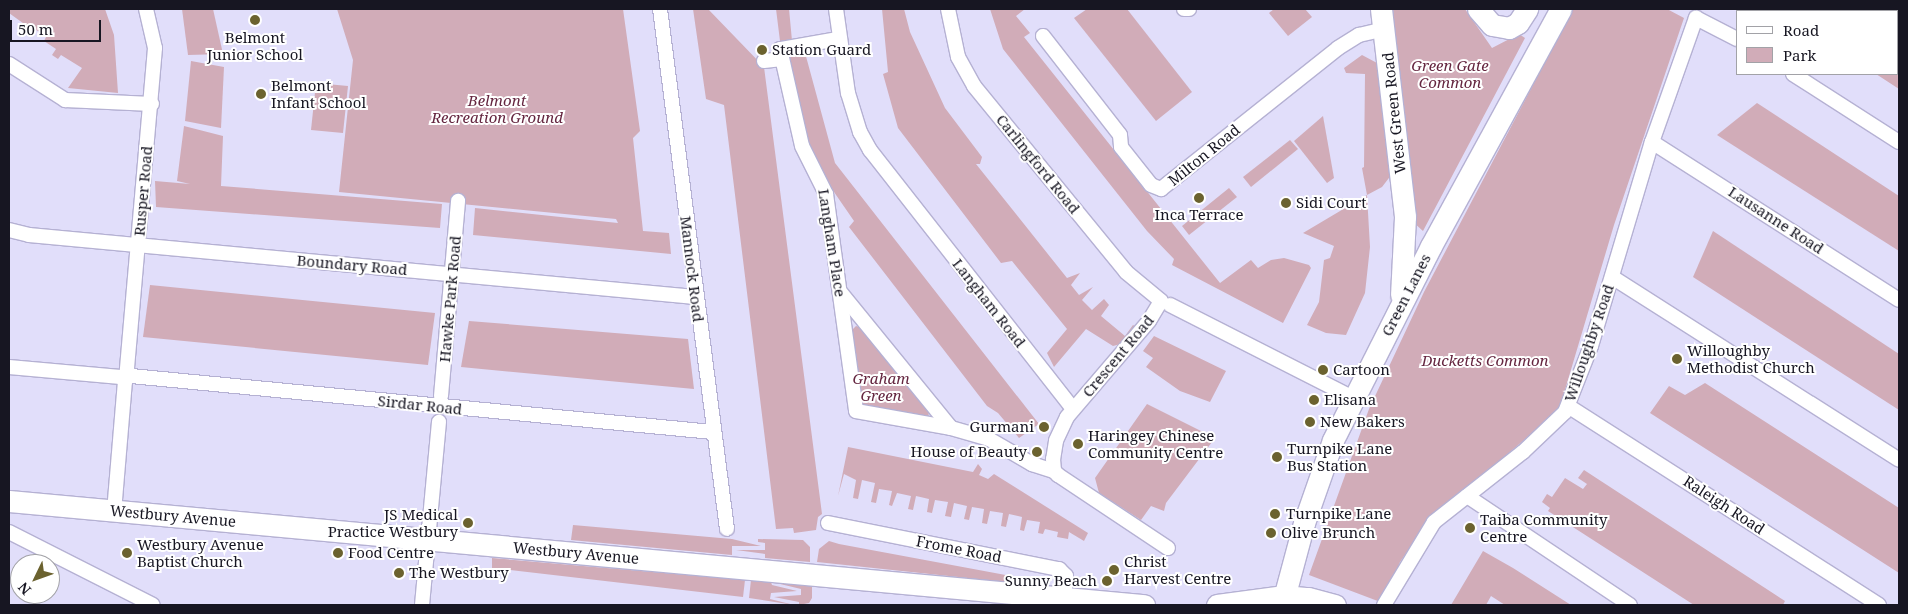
<!DOCTYPE html>
<style>
body{margin:0}
#map{position:relative;width:1908px;height:614px;overflow:hidden;background:#e1defa;font-family:"Noto Serif",serif}
div>[style]{position:absolute}
[style*='--x']{left:calc(var(--x)*1px);top:calc(var(--y)*1px);width:calc(var(--w)*1px);rotate:calc(var(--a)*1deg)}
.green>*{inset:0;background:#d1acb8}
.roads{filter:drop-shadow(1px 0 #b5b1d3) drop-shadow(-1px 0 #b5b1d3) drop-shadow(0 1px #b5b1d3) drop-shadow(0 -1px #b5b1d3)}
.minor>*{height:14px;margin:-7px;padding:0 7px;transform-origin:7px;border-radius:7px;background:#fff}
.primary>*{height:21px;margin:-10.5px;padding:0 10.5px;transform-origin:10.5px;border-radius:10.5px;background:#fff}
.dots>*{width:14px;height:14px;translate:-50% -50%;box-sizing:border-box;border:2px solid #fff;border-radius:50%}
span{translate:-50% -50%;white-space:nowrap;text-align:center;line-height:1.15;-webkit-text-stroke:4px #fff;paint-order:stroke}
.poi-label{font-size:15px;color:#171622}
.left{translate:0 -50%;text-align:left}
.right{translate:-100% -50%;text-align:right}
.park-label{font-size:15px;color:#64253f;font-style:italic}
.street-label{font-size:15px;color:#171622}
.frame{position:absolute;inset:0;border:10px solid #171622;pointer-events:none}
.legend{position:absolute;left:1736px;top:10px;width:162px;height:65px;box-sizing:border-box;background:#fff;border:1px solid #a2a2a7;margin:0;padding:6px 9px;list-style:none;font-size:15px;color:#171622}
.legend li{display:flex;align-items:center;gap:10px;height:25px}
.legend b{width:25px;border:1px solid #a2a2a7}
.north{position:absolute;left:10px;top:554px;width:50px;height:50px;box-sizing:border-box;background:#fff;border:1px solid #a2a2a7;border-radius:50%;rotate:228deg;font-size:14px;font-weight:700;line-height:20px;text-align:center;color:#171622}
.north::after{content:'';display:block;margin:auto;width:18px;height:22px;background:#6b622f;clip-path:polygon(50% 0,100% 100%,50% 72%,0 100%)}
.scale{position:absolute;left:10px;top:20px;width:91px;height:22px;box-sizing:border-box;border:2px solid #171622;border-top:0;padding-left:6px;font-size:15px;line-height:18px;white-space:nowrap;color:#171622;-webkit-text-stroke:4px #fff;paint-order:stroke}
</style>
<div id="map">
<div class="green">
<i style="clip-path:polygon(9px 9px,105px 9px,114px 35px,118px 93px,68px 88px,82px 68px,61px 55px,58px 59px,52px 55px,56px 49px,44px 41px,47px 35px,27px 26px,9px 13px)"></i>
<i style="clip-path:polygon(182px 9px,213px 9px,223px 54px,188px 55px)"></i>
<i style="clip-path:polygon(337px 9px,623px 9px,640px 131px,633px 138px,643px 231px,669px 233px,671px 254px,473px 235px,475px 208px,618px 223px,616px 219px,339px 192px,353px 60px)"></i>
<i style="clip-path:polygon(693px 9px,708px 9px,764px 67px,822px 514px,818px 517px,816px 530px,794px 533px,793px 528px,776px 529px,724px 105px,706px 99px)"></i>
<i style="clip-path:polygon(776px 9px,789px 9px,792px 41px,780px 41px)"></i>
<i style="clip-path:polygon(882px 9px,904px 9px,910px 32px,945px 108px,982px 157px,980px 164px,976px 164px,1067px 278px,1080px 273px,1071px 285px,1079px 295px,1093px 287px,1082px 300px,1092px 310px,1104px 299px,1109px 305px,1101px 316px,1125px 336px,1133px 325px,1136px 327px,1121px 344px,1113px 346px,1086px 329px,1054px 367px,1047px 353px,1067px 329px,1012px 261px,1001px 263px,898px 128px,883px 74px,888px 72px)"></i>
<i style="clip-path:polygon(990px 9px,1025px 9px,1016px 16px,1030px 33px,1024px 37px,1220px 283px,1251px 260px,1258px 268px,1271px 260px,1284px 258px,1309px 265px,1311px 268px,1283px 323px,1172px 265px,1174px 259px,1147px 231px,1003px 49px)"></i>
<i style="clip-path:polygon(1087px 9px,1127px 9px,1192px 92px,1156px 121px,1074px 18px)"></i>
<i style="clip-path:polygon(1274px 9px,1305px 9px,1312px 17px,1288px 36px,1269px 13px)"></i>
<i style="clip-path:polygon(1393px 9px,1465px 9px,1492px 48px,1519px 34px,1525px 38px,1423px 231px,1413px 222px)"></i>
<i style="clip-path:polygon(1573px 9px,1667px 9px,1684px 18px,1614px 225px,1559px 410px,1426px 524px,1400px 562px,1383px 603px,1309px 575px,1369px 409px,1424px 292px)"></i>
<i style="clip-path:polygon(1774px 9px,1851px 9px,1855px 11px,1778px 11px)"></i>
<i style="clip-path:polygon(1897px 39px,1899px 41px,1899px 89px,1876px 74px,1897px 74px)"></i>
<i style="clip-path:polygon(804px 49px,835px 163px,1039px 424px,1019px 438px,998px 413px,987px 406px,849px 227px,854px 221px,834px 192px,810px 146px,801px 119px,789px 58px)"></i>
<i style="clip-path:polygon(1362px 55px,1377px 63px,1392px 174px,1382px 187px,1367px 195px,1370px 247px,1365px 293px,1346px 335px,1326px 333px,1307px 325px,1319px 302px,1324px 260px,1330px 258px,1334px 246px,1303px 233px,1367px 195px,1362px 168px,1364px 167px,1365px 74px,1346px 73px,1344px 68px)"></i>
<i style="clip-path:polygon(191px 61px,224px 67px,221px 128px,185px 121px)"></i>
<i style="clip-path:polygon(316px 83px,348px 86px,343px 133px,311px 130px)"></i>
<i style="clip-path:polygon(1757px 103px,1899px 196px,1899px 251px,1717px 135px)"></i>
<i style="clip-path:polygon(1323px 116px,1334px 178px,1327px 183px,1294px 141px)"></i>
<i style="clip-path:polygon(184px 126px,223px 136px,221px 186px,442px 204px,440px 228px,156px 207px,155px 181px,190px 184px,177px 181px)"></i>
<i style="clip-path:polygon(1290px 140px,1298px 149px,1251px 187px,1243px 177px)"></i>
<i style="clip-path:polygon(1229px 188px,1237px 197px,1189px 235px,1182px 226px)"></i>
<i style="clip-path:polygon(1713px 231px,1899px 354px,1899px 410px,1693px 277px)"></i>
<i style="clip-path:polygon(150px 285px,435px 313px,428px 365px,143px 337px)"></i>
<i style="clip-path:polygon(469px 321px,688px 339px,694px 389px,461px 367px)"></i>
<i style="clip-path:polygon(856px 326px,862px 328px,929px 412px,928px 418px,862px 405px,851px 331px)"></i>
<i style="clip-path:polygon(1154px 336px,1226px 371px,1210px 402px,1180px 391px,1146px 367px,1153px 358px,1143px 351px)"></i>
<i style="clip-path:polygon(1705px 383px,1899px 508px,1899px 573px,1650px 413px,1669px 386px,1685px 395px)"></i>
<i style="clip-path:polygon(1147px 404px,1215px 438px,1166px 503px,1164px 511px,1151px 506px,1141px 520px,1099px 493px,1095px 478px)"></i>
<i style="clip-path:polygon(848px 447px,973px 472px,978px 464px,982px 469px,979px 475px,988px 479px,994px 474px,1088px 533px,1084px 541px,1069px 532px,1068px 539px,1057px 537px,1058px 532px,1045px 529px,1043px 534px,1038px 533px,1040px 522px,1027px 520px,1024px 531px,1020px 530px,1022px 517px,1009px 514px,1006px 527px,1001px 526px,1003px 513px,990px 511px,987px 524px,982px 523px,984px 509px,972px 507px,969px 520px,964px 519px,967px 506px,954px 503px,951px 517px,945px 516px,948px 502px,935px 500px,932px 513px,927px 512px,929px 499px,916px 496px,913px 510px,908px 509px,911px 496px,897px 493px,892px 506px,889px 505px,892px 491px,879px 489px,876px 503px,871px 502px,875px 483px,862px 480px,858px 499px,853px 498px,856px 480px,844px 474px,838px 496px)"></i>
<i style="clip-path:polygon(1584px 470px,1785px 601px,1783px 605px,1694px 605px,1548px 511px,1550px 508px,1542px 502px,1547px 494px,1552px 497px,1565px 478px,1583px 489px,1587px 484px,1578px 478px)"></i>
<i style="clip-path:polygon(573px 525px,732px 539px,761px 546px,732px 546px,732px 555px,571px 540px)"></i>
<i style="clip-path:polygon(758px 539px,803px 540px,810px 547px,810px 562px,765px 558px,765px 554px,736px 550px,765px 550px,765px 543px,758px 542px)"></i>
<i style="clip-path:polygon(829px 541px,839px 544px,1011px 576px,1010px 581px,996px 581px,817px 562px,819px 549px)"></i>
<i style="clip-path:polygon(1483px 551px,1513px 568px,1571px 605px,1505px 605px,1491px 596px,1486px 605px,1451px 605px)"></i>
<i style="clip-path:polygon(492px 558px,745px 580px,743px 597px,492px 568px)"></i>
<i style="clip-path:polygon(751px 580px,771px 582px,772px 585px,797px 591px,771px 593px,770px 599px,794px 605px,749px 598px)"></i>
<i style="clip-path:polygon(776px 583px,812px 585px,812px 598px,809px 603px,799px 605px,799px 602px,774px 597px,801px 595px,801px 589px)"></i>
</div>
<div class="roads">
<div class="minor">
<i style="--x:146;--y:9;--w:40;--a:77"></i>
<i style="--x:155;--y:48;--w:324;--a:95"></i>
<i style="--x:127;--y:371;--w:6;--a:51"></i>
<i style="--x:131;--y:376;--w:585;--a:5.5"></i>
<i style="--x:660;--y:9;--w:524;--a:82.66"></i>
<i style="--x:836;--y:9;--w:85;--a:81.9"></i>
<i style="--x:848;--y:93;--w:41;--a:72.9"></i>
<i style="--x:860;--y:132;--w:21;--a:61"></i>
<i style="--x:870;--y:150;--w:329;--a:51.9"></i>
<i style="--x:948;--y:9;--w:49;--a:78.2"></i>
<i style="--x:958;--y:57;--w:33;--a:61"></i>
<i style="--x:974;--y:86;--w:240;--a:50.7"></i>
<i style="--x:1126;--y:272;--w:45;--a:39.6"></i>
<i style="--x:1161;--y:301;--w:23;--a:121"></i>
<i style="--x:1149;--y:321;--w:126;--a:130.5"></i>
<i style="--x:1067;--y:417;--w:26;--a:115"></i>
<i style="--x:1056;--y:441;--w:18;--a:99"></i>
<i style="--x:1053;--y:459;--w:12;--a:85"></i>
<i style="--x:1054;--y:471;--w:6;--a:45"></i>
<i style="--x:1058;--y:475;--w:132;--a:33.6"></i>
<i style="--x:1184;--y:9;--w:5;--a:0"></i>
<i style="--x:1696;--y:18;--w:46;--a:27.1"></i>
<i style="--x:1043;--y:36;--w:125;--a:52.1"></i>
<i style="--x:1120;--y:135;--w:12;--a:85"></i>
<i style="--x:1121;--y:147;--w:48;--a:51.7"></i>
<i style="--x:1151;--y:185;--w:11;--a:22"></i>
<i style="--x:1161;--y:189;--w:226;--a:-38.5"></i>
<i style="--x:1338;--y:48;--w:25;--a:-32"></i>
<i style="--x:1359;--y:35;--w:27;--a:-13"></i>
<i style="--x:838;--y:39;--w:59;--a:170.2"></i>
<i style="--x:780;--y:49;--w:99;--a:77.2"></i>
<i style="--x:802;--y:146;--w:54;--a:63.4"></i>
<i style="--x:826;--y:194;--w:219;--a:82.1"></i>
<i style="--x:856;--y:411;--w:97;--a:10.1"></i>
<i style="--x:951;--y:428;--w:40;--a:16"></i>
<i style="--x:989;--y:439;--w:50;--a:30.2"></i>
<i style="--x:1032;--y:464;--w:23;--a:18"></i>
<i style="--x:764;--y:61;--w:18;--a:-6"></i>
<i style="--x:9;--y:64;--w:67;--a:32.7"></i>
<i style="--x:65;--y:100;--w:87;--a:2.6"></i>
<i style="--x:1793;--y:74;--w:126;--a:32.7"></i>
<i style="--x:1652;--y:142;--w:293;--a:32.6"></i>
<i style="--x:9;--y:230;--w:21;--a:14"></i>
<i style="--x:29;--y:235;--w:669;--a:5.32"></i>
<i style="--x:1612;--y:277;--w:340;--a:32.5"></i>
<i style="--x:841;--y:293;--w:174;--a:50.8"></i>
<i style="--x:1170;--y:305;--w:205;--a:26.9"></i>
<i style="--x:9;--y:367;--w:112;--a:5.1"></i>
<i style="--x:121;--y:377;--w:6;--a:45"></i>
<i style="--x:125;--y:381;--w:130;--a:94.8"></i>
<i style="--x:441;--y:396;--w:196;--a:-85"></i>
<i style="--x:1568;--y:406;--w:369;--a:32.6"></i>
<i style="--x:1467;--y:496;--w:196;--a:33.8"></i>
<i style="--x:828;--y:523;--w:236;--a:11.3"></i>
<i style="--x:1059;--y:569;--w:10;--a:45"></i>
<i style="--x:1066;--y:576;--w:22;--a:95"></i>
<i style="--x:9;--y:532;--w:161;--a:26.9"></i>
<i style="--x:422;--y:605;--w:184;--a:-84.7"></i>
<i style="--x:1384;--y:605;--w:97;--a:-58.9"></i>
<i style="--x:1434;--y:522;--w:113;--a:-38.2"></i>
<i style="--x:1523;--y:452;--w:58;--a:-43.6"></i>
<i style="--x:1565;--y:412;--w:71;--a:-68.5"></i>
<i style="--x:1591;--y:346;--w:213;--a:-73.4"></i>
<i style="--x:1652;--y:142;--w:132;--a:-70.5"></i>
</div>
<div class="primary">
<i style="--x:1381;--y:9;--w:209;--a:83.4"></i>
<i style="--x:1405;--y:217;--w:78;--a:92.9"></i>
<i style="--x:1478;--y:9;--w:21;--a:49"></i>
<i style="--x:1492;--y:25;--w:17;--a:10"></i>
<i style="--x:1509;--y:28;--w:10;--a:-29"></i>
<i style="--x:1518;--y:23;--w:17;--a:-57"></i>
<i style="--x:9;--y:501;--w:1140;--a:5.24"></i>
<i style="--x:1217;--y:605;--w:68;--a:-7.7"></i>
<i style="--x:1284;--y:596;--w:24;--a:5"></i>
<i style="--x:1308;--y:598;--w:28;--a:15"></i>
<i style="--x:1282;--y:605;--w:85;--a:-75"></i>
<i style="--x:1304;--y:523;--w:88;--a:-70.7"></i>
<i style="--x:1333;--y:440;--w:217;--a:-63.2"></i>
<i style="--x:1431;--y:246;--w:270;--a:-61.3"></i>
</div>
</div>
<div class="dots">
<i style="left:255px;top:20px;background:#6b622f"></i>
<i style="left:762px;top:50px;background:#6b622f"></i>
<i style="left:261px;top:94px;background:#6b622f"></i>
<i style="left:1199px;top:198px;background:#6b622f"></i>
<i style="left:1286px;top:203px;background:#6b622f"></i>
<i style="left:1677px;top:359px;background:#6b622f"></i>
<i style="left:1323px;top:370px;background:#6b622f"></i>
<i style="left:1314px;top:400px;background:#6b622f"></i>
<i style="left:1310px;top:422px;background:#6b622f"></i>
<i style="left:1044px;top:427px;background:#6b622f"></i>
<i style="left:1078px;top:444px;background:#6b622f"></i>
<i style="left:1037px;top:452px;background:#6b622f"></i>
<i style="left:1277px;top:457px;background:#6b622f"></i>
<i style="left:1275px;top:514px;background:#6b622f"></i>
<i style="left:468px;top:523px;background:#6b622f"></i>
<i style="left:1470px;top:528px;background:#6b622f"></i>
<i style="left:1271px;top:533px;background:#6b622f"></i>
<i style="left:127px;top:553px;background:#6b622f"></i>
<i style="left:338px;top:553px;background:#6b622f"></i>
<i style="left:1114px;top:570px;background:#6b622f"></i>
<i style="left:399px;top:573px;background:#6b622f"></i>
<i style="left:1107px;top:581px;background:#6b622f"></i>
</div>
<div class="poi-label">
<span style="left:255px;top:46px">Belmont<br>Junior School</span>
<span class="left" style="left:772px;top:50px">Station Guard</span>
<span class="left" style="left:271px;top:94px">Belmont<br>Infant School</span>
<span class="left" style="left:1296px;top:203px">Sidi Court</span>
<span style="left:1199px;top:215px">Inca Terrace</span>
<span class="left" style="left:1687px;top:359px">Willoughby<br>Methodist Church</span>
<span class="left" style="left:1333px;top:370px">Cartoon</span>
<span class="left" style="left:1324px;top:400px">Elisana</span>
<span class="left" style="left:1320px;top:422px">New Bakers</span>
<span class="right" style="left:1034px;top:427px">Gurmani</span>
<span class="left" style="left:1088px;top:444px">Haringey Chinese<br>Community Centre</span>
<span class="left" style="left:1287px;top:457px">Turnpike Lane<br>Bus Station</span>
<span class="right" style="left:1027px;top:452px">House of Beauty</span>
<span class="right" style="left:458px;top:523px">JS Medical<br>Practice Westbury</span>
<span class="left" style="left:1286px;top:514px">Turnpike Lane</span>
<span class="left" style="left:1480px;top:528px">Taiba Community<br>Centre</span>
<span class="left" style="left:1281px;top:533px">Olive Brunch</span>
<span class="left" style="left:137px;top:553px">Westbury Avenue<br>Baptist Church</span>
<span class="left" style="left:348px;top:553px">Food Centre</span>
<span class="left" style="left:1124px;top:570px">Christ<br>Harvest Centre</span>
<span class="left" style="left:409px;top:573px">The Westbury</span>
<span class="right" style="left:1097px;top:581px">Sunny Beach</span>
</div>
<div class="park-label">
<span style="left:1450px;top:74px">Green Gate<br>Common</span>
<span style="left:497px;top:109px">Belmont<br>Recreation Ground</span>
<span style="left:1485px;top:361px">Ducketts Common</span>
<span style="left:881px;top:387px">Graham<br>Green</span>
</div>
<div class="street-label">
<span style="left:1394px;top:113px;rotate:-96deg">West Green Road</span>
<span style="left:1204px;top:155px;rotate:-39deg">Milton Road</span>
<span style="left:1038px;top:164px;rotate:51deg">Carlingford Road</span>
<span style="left:143px;top:191px;rotate:-85deg">Rusper Road</span>
<span style="left:1776px;top:220px;rotate:33deg">Lausanne Road</span>
<span style="left:832px;top:243px;rotate:81deg">Langham Place</span>
<span style="left:352px;top:265px;rotate:5deg">Boundary Road</span>
<span style="left:692px;top:269px;rotate:83deg">Mannock Road</span>
<span style="left:1406px;top:295px;rotate:-63deg">Green Lanes</span>
<span style="left:450px;top:299px;rotate:-85deg">Hawke Park Road</span>
<span style="left:989px;top:303px;rotate:52deg">Langham Road</span>
<span style="left:1589px;top:343px;rotate:-71deg">Willoughby Road</span>
<span style="left:1118px;top:356px;rotate:-50deg">Crescent Road</span>
<span style="left:420px;top:405px;rotate:6deg">Sirdar Road</span>
<span style="left:1724px;top:505px;rotate:33deg">Raleigh Road</span>
<span style="left:173px;top:516px;rotate:5deg">Westbury Avenue</span>
<span style="left:959px;top:549px;rotate:11deg">Frome Road</span>
<span style="left:576px;top:553px;rotate:5deg">Westbury Avenue</span>
</div>
<div class="frame"></div>
<ul class="legend">
<li><b style="height:6px;background:#fff"></b>Road</li>
<li><b style="height:14px;background:#d1acb8"></b>Park</li>
</ul>
<div class="north">N</div>
<div class="scale">50 m</div>
</div>
